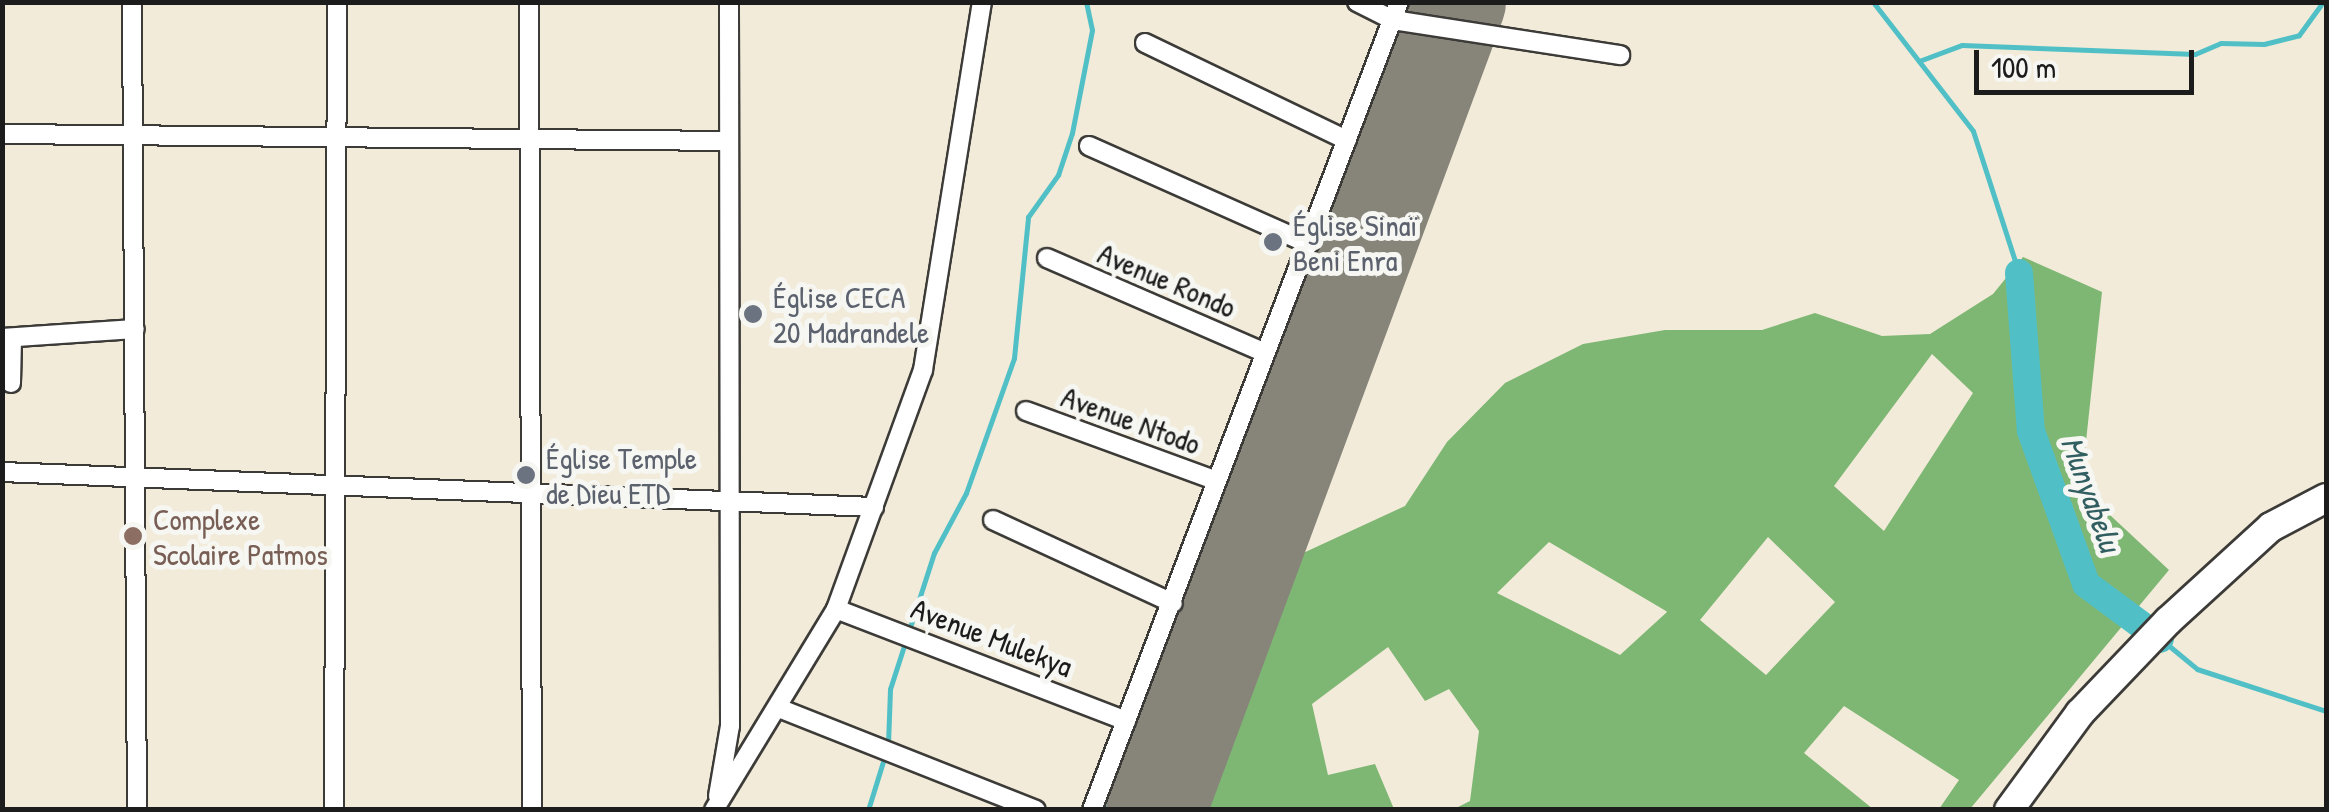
<!DOCTYPE html>
<meta charset="utf-8">
<style>
body{margin:0}
#map{position:relative;width:2329px;height:812px;overflow:hidden;background:#f2ebd9;font-family:"Patrick Hand",sans-serif}
div>[style]{position:absolute}
[style*='--x']{left:calc(var(--x)*1px);top:calc(var(--y)*1px);width:calc(var(--w)*1px);rotate:calc(var(--a)*1deg)}
.forest>*{inset:0;background:#7eb673}
.stream>*{height:5px;margin:-2.5px;padding:0 2.5px;transform-origin:2.5px;border-radius:2.5px;background:#51c0c6}
.river>*{height:28px;margin:-14px;padding:0 14px;transform-origin:14px;border-radius:14px;background:#51c0c6}
.runway>*{height:100px;margin:-50px;padding:0 50px;transform-origin:50px;border-radius:50px;background:#87847a}
.roads{filter:drop-shadow(2px 0 #3c3b38) drop-shadow(-2px 0 #3c3b38) drop-shadow(0 2px #3c3b38) drop-shadow(0 -2px #3c3b38)}
.minor>*{height:18px;margin:-9px;padding:0 9px;transform-origin:9px;border-radius:9px;background:#fff}
.trunk>*{height:28px;margin:-14px;padding:0 14px;transform-origin:14px;border-radius:14px;background:#fff}
.dots>*{width:28px;height:28px;translate:-50% -50%;box-sizing:border-box;border:5px solid #f6f6f2;border-radius:50%}
span{translate:-50% -50%;white-space:nowrap;text-align:center;line-height:1.15;-webkit-text-stroke:10px #f6f6f2;paint-order:stroke}
.worship-label{font-size:30px;color:#5b616d}
.left{translate:0 -50%;text-align:left}
.street-label{font-size:30px;color:#1c1c1c}
.education-label{font-size:30px;color:#785e54}
.water-label{font-size:32px;color:#315e60;font-style:italic}
.frame{position:absolute;inset:0;border:5px solid #1c1c1c;pointer-events:none}
.scale{position:absolute;left:1974px;top:50px;width:220px;height:45px;box-sizing:border-box;border:5px solid #1c1c1c;border-top:0;padding-left:12px;font-size:30px;line-height:35px;white-space:nowrap;color:#1c1c1c;-webkit-text-stroke:8px #f6f6f2;paint-order:stroke}
</style>
<div id="map">
<div class="forest">
<i style="clip-path:polygon(evenodd,2023px 257px,2102px 292px,2081px 488px,2169px 570px,1970px 809px,1939px 809px,1959px 780px,1844px 706px,1804px 753px,1873px 809px,1454px 809px,1470px 801px,1479px 731px,1449px 689px,1425px 701px,1388px 647px,1312px 704px,1328px 775px,1375px 764px,1394px 809px,1209px 809px,1301px 554px,1405px 506px,1447px 442px,1505px 383px,1583px 344px,1665px 330px,1762px 330px,1815px 313px,1882px 336px,1930px 334px,1993px 294px,2023px 257px,1932px 354px,1973px 393px,1884px 531px,1834px 486px,1932px 354px,2023px 257px,1768px 537px,1835px 602px,1766px 675px,1700px 620px,1768px 537px,2023px 257px,1549px 542px,1666px 611px,1667px 612px,1620px 655px,1497px 593px,1549px 542px)"></i>
</div>
<div class="stream">
<i style="--x:1873;--y:2;--w:163;--a:52.2"></i>
<i style="--x:1973;--y:131;--w:149;--a:72.1"></i>
<i style="--x:1919;--y:61;--w:46;--a:-20.4"></i>
<i style="--x:1962;--y:45;--w:233;--a:2.2"></i>
<i style="--x:2195;--y:54;--w:28;--a:-23"></i>
<i style="--x:2221;--y:43;--w:43;--a:1.3"></i>
<i style="--x:2264;--y:44;--w:36;--a:-14"></i>
<i style="--x:2299;--y:35;--w:41;--a:-54"></i>
<i style="--x:2162;--y:640;--w:45;--a:39.6"></i>
<i style="--x:2197;--y:669;--w:136;--a:18"></i>
<i style="--x:888;--y:744;--w:55;--a:-87.9"></i>
<i style="--x:890;--y:689;--w:143;--a:-72.1"></i>
<i style="--x:934;--y:553;--w:68;--a:-61.9"></i>
<i style="--x:966;--y:493;--w:143;--a:-70.4"></i>
<i style="--x:1014;--y:358;--w:142;--a:-84.3"></i>
<i style="--x:1028;--y:217;--w:52;--a:-54.5"></i>
<i style="--x:1058;--y:175;--w:44;--a:-71.6"></i>
<i style="--x:1072;--y:133;--w:105;--a:-79"></i>
<i style="--x:1092;--y:30;--w:29;--a:-102"></i>
<i style="--x:868;--y:810;--w:58;--a:-72.8"></i>
<i style="--x:1105;--y:810;--w:502;--a:-69.62"></i>
</div>
<div class="river">
<i style="--x:2019;--y:273;--w:158;--a:85.7"></i>
<i style="--x:2031;--y:431;--w:163;--a:70.2"></i>
<i style="--x:2086;--y:584;--w:92;--a:36.6"></i>
</div>
<div class="runway">
<i style="--x:1156;--y:810;--w:862;--a:-69.63"></i>
</div>
<div class="roads">
<div class="minor">
<i style="--x:132;--y:2;--w:808;--a:89.65"></i>
<i style="--x:529;--y:2;--w:808;--a:89.79"></i>
<i style="--x:1357;--y:2;--w:40;--a:26.6"></i>
<i style="--x:1393;--y:20;--w:230;--a:8.8"></i>
<i style="--x:1145;--y:43;--w:224;--a:25.7"></i>
<i style="--x:2;--y:134;--w:726;--a:0.55"></i>
<i style="--x:1089;--y:146;--w:241;--a:24"></i>
<i style="--x:1047;--y:258;--w:238;--a:23.5"></i>
<i style="--x:2;--y:338;--w:133;--a:-3.9"></i>
<i style="--x:11;--y:383;--w:45;--a:-88.7"></i>
<i style="--x:1026;--y:411;--w:203;--a:20.1"></i>
<i style="--x:2;--y:472;--w:873;--a:2.3"></i>
<i style="--x:993;--y:520;--w:198;--a:24.8"></i>
<i style="--x:836;--y:609;--w:311;--a:21.1"></i>
<i style="--x:781;--y:709;--w:274;--a:21.6"></i>
<i style="--x:718;--y:796;--w:71;--a:-80.3"></i>
<i style="--x:730;--y:726;--w:724;--a:-90.08"></i>
<i style="--x:334;--y:810;--w:808;--a:-89.79"></i>
<i style="--x:714;--y:810;--w:235;--a:-58.7"></i>
<i style="--x:836;--y:609;--w:254;--a:-70"></i>
<i style="--x:923;--y:370;--w:373;--a:-80.9"></i>
<i style="--x:1092;--y:810;--w:864;--a:-69.2"></i>
</div>
<div class="trunk">
<i style="--x:2009;--y:810;--w:120;--a:-53.8"></i>
<i style="--x:2080;--y:713;--w:127;--a:-46.3"></i>
<i style="--x:2168;--y:621;--w:139;--a:-42.4"></i>
<i style="--x:2271;--y:527;--w:62;--a:-27.8"></i>
</div>
</div>
<div class="dots">
<i style="left:1273px;top:242px;background:#6b7280"></i>
<i style="left:753px;top:314px;background:#6b7280"></i>
<i style="left:526px;top:475px;background:#6b7280"></i>
<i style="left:133px;top:536px;background:#8d6e63"></i>
</div>
<div class="worship-label">
<span class="left" style="left:1293px;top:242px">Église Sinaï<br>Beni Enra</span>
<span class="left" style="left:773px;top:314px">Église CECA<br>20 Madrandele</span>
<span class="left" style="left:546px;top:475px">Église Temple<br>de Dieu ETD</span>
</div>
<div class="street-label">
<span style="left:1167px;top:280px;rotate:23deg">Avenue Rondo</span>
<span style="left:1131px;top:420px;rotate:20deg">Avenue Ntodo</span>
<span style="left:992px;top:637px;rotate:21deg">Avenue Mulekya</span>
</div>
<div class="education-label">
<span class="left" style="left:153px;top:536px">Complexe<br>Scolaire Patmos</span>
</div>
<div class="water-label">
<span style="left:2091px;top:494px;rotate:70deg">Munyabelu</span>
</div>
<div class="frame"></div>
<div class="scale">100 m</div>
</div>
